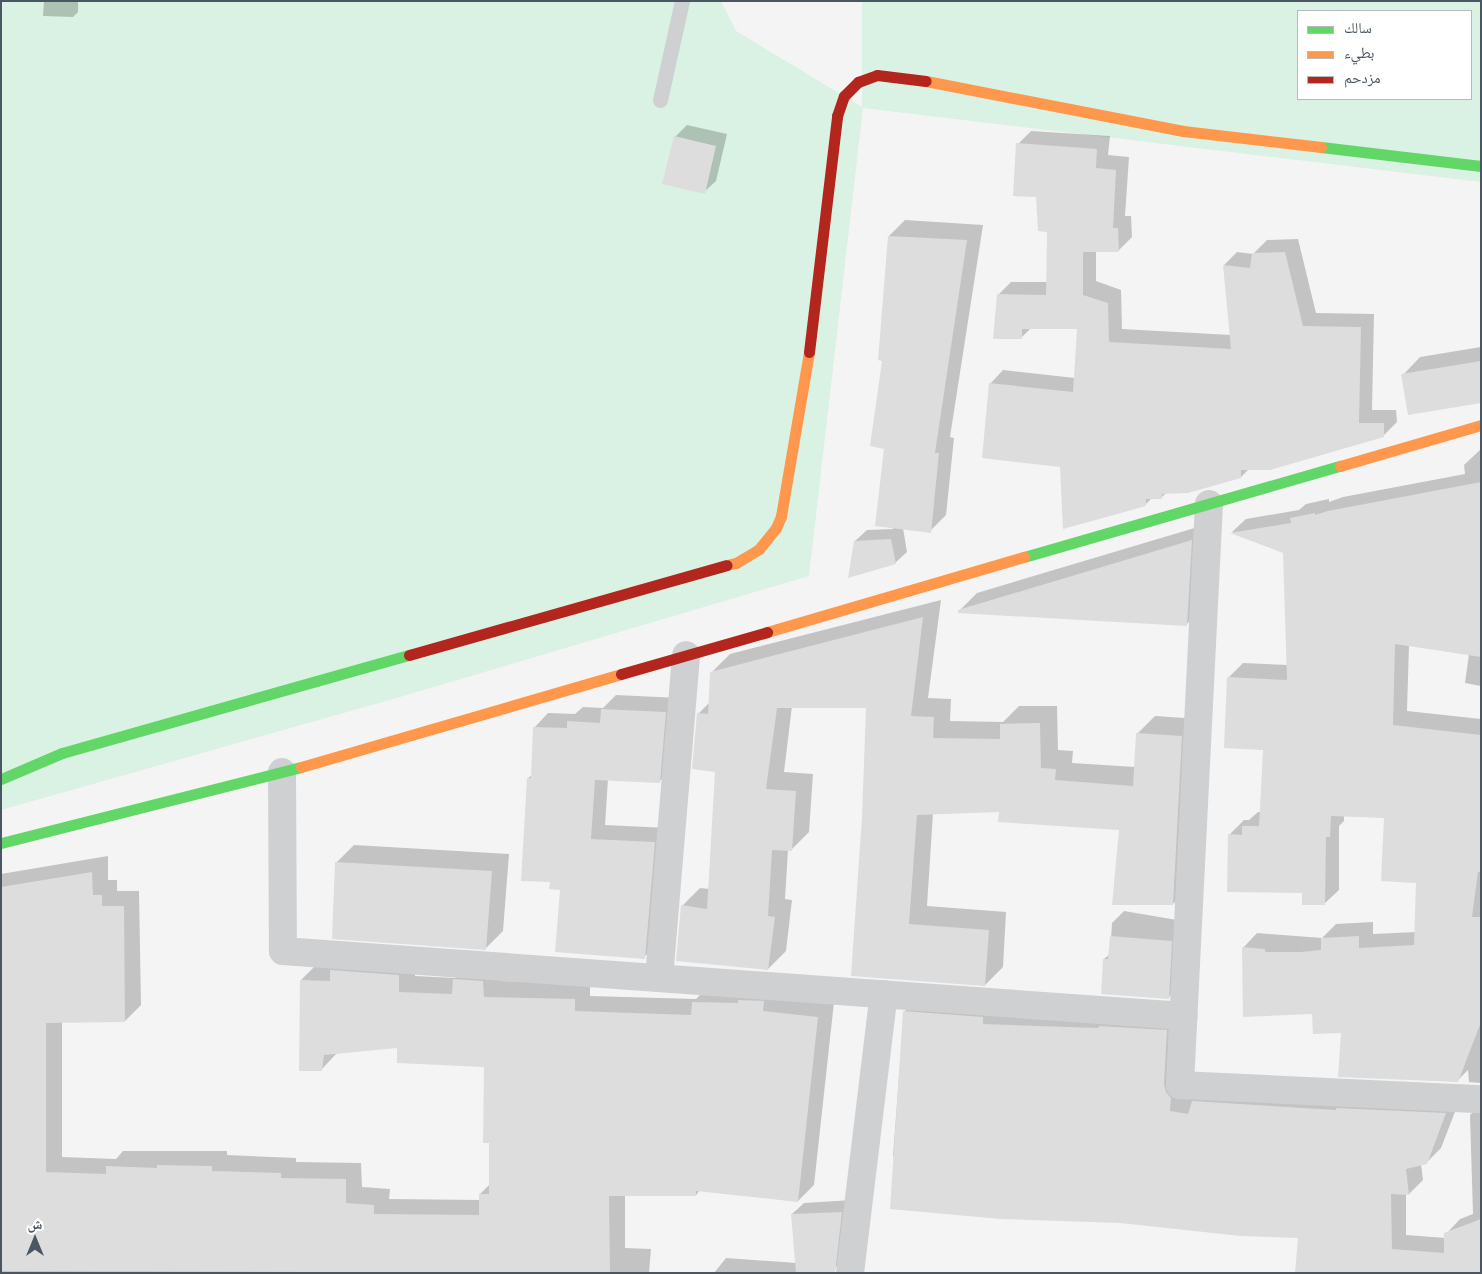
<!DOCTYPE html>
<meta charset="utf-8">
<style>
body{margin:0}
#map{position:relative;width:1482px;height:1274px;overflow:hidden;background:#f4f4f4;font-family:Arial,"Noto Naskh Arabic",sans-serif}
div>[style]{position:absolute}
[style*='--x']{left:calc(var(--x)*1px);top:calc(var(--y)*1px);width:calc(var(--w)*1px);rotate:calc(var(--a)*1deg)}
.green>*{inset:0;background:#d9f2e3}
.shadow>*{inset:0;background:#0003}
.building>*{inset:0;background:#ddddde}
.lane>*{height:15px;margin:-7.5px;padding:0 7.5px;transform-origin:7.5px;border-radius:7.5px;background:#ced0d2}
.street>*{height:28px;margin:-14px;padding:0 14px;transform-origin:14px;border-radius:14px;background:#ced0d2}
.fast>*{height:11px;margin:-5.5px;padding:0 5.5px;transform-origin:5.5px;border-radius:5.5px;background:#63d668}
.slow>*{height:11px;margin:-5.5px;padding:0 5.5px;transform-origin:5.5px;border-radius:5.5px;background:#ff974d}
.jam>*{height:11px;margin:-5.5px;padding:0 5.5px;transform-origin:5.5px;border-radius:5.5px;background:#b3261e}
span{translate:-50% -50%;white-space:nowrap;text-align:center;line-height:1.15;-webkit-text-stroke:4px #fff;paint-order:stroke}
.frame{position:absolute;inset:0;border:2px solid #4a5661;pointer-events:none}
.legend{position:absolute;left:1297px;top:10px;width:175px;height:90px;box-sizing:border-box;background:#fff;border:1px solid #b7bbc0;margin:0;padding:6px 9px;list-style:none;font-size:15px;color:#4a5661}
.legend li{display:flex;align-items:center;gap:10px;height:25px}
.legend b{width:25px;border:1px solid #b7bbc0}
.north{position:absolute;left:10px;top:1214px;width:50px;height:50px;-webkit-text-stroke:4px #fff;paint-order:stroke;rotate:0deg;font-size:14px;font-weight:700;line-height:20px;text-align:center;color:#4a5661}
.north::after{content:'';display:block;margin:auto;width:18px;height:22px;background:#4a5661;clip-path:polygon(50% 0,100% 100%,50% 72%,0 100%)}
</style>
<div id="map">
<div class="green">
<i style="clip-path:polygon(evenodd,1px 1px,721px 1px,736px 31px,862px 107px,862px 1px,1481px 1px,1481px 182px,863px 108px,809px 576px,393px 699px,1px 810px,1px 1px,1298px 11px,1471px 11px,1471px 99px,1298px 99px,1298px 11px)"></i>
</div>
<div class="shadow">
<i style="clip-path:polygon(44px 1px,78px 1px,78px 12px,73px 17px,43px 16px)"></i>
<i style="clip-path:polygon(687px 125px,727px 134px,716px 181px,704px 192px,675px 137px)"></i>
<i style="clip-path:polygon(1031px 131px,1110px 136px,1108px 155px,1129px 157px,1125px 216px,1131px 216px,1132px 237px,1118px 251px,1096px 251px,1096px 281px,1121px 290px,1122px 329px,1231px 335px,1224px 265px,1237px 252px,1253px 254px,1267px 240px,1298px 239px,1316px 313px,1374px 314px,1372px 410px,1396px 410px,1397px 422px,1383px 436px,1249px 469px,1241px 477px,1166px 493px,1162px 497px,1152px 498px,1145px 505px,1061px 466px,990px 384px,1003px 370px,1075px 378px,1078px 328px,1031px 328px,1021px 338px,998px 295px,1011px 282px,1048px 282px,1048px 231px,1018px 144px)"></i>
<i style="clip-path:polygon(905px 220px,983px 225px,950px 437px,954px 438px,946px 515px,930px 531px,903px 528px,907px 552px,895px 563px,855px 541px,867px 530px,893px 529px,885px 448px,884px 360px,889px 236px)"></i>
<i style="clip-path:polygon(1481px 347px,1481px 402px,1403px 375px,1420px 357px)"></i>
<i style="clip-path:polygon(1481px 449px,1481px 686px,1465px 683px,1469px 654px,1409px 645px,1407px 711px,1481px 719px,1481px 1083px,1469px 1082px,1468px 1070px,1457px 1081px,1342px 1032px,1314px 1013px,1243px 948px,1257px 933px,1322px 938px,1336px 924px,1373px 922px,1373px 934px,1416px 932px,1418px 882px,1386px 817px,1344px 815px,1344px 821px,1339px 826px,1339px 890px,1324px 904px,1303px 891px,1229px 835px,1244px 820px,1249px 820px,1258px 812px,1261px 812px,1264px 748px,1228px 678px,1243px 663px,1288px 665px,1284px 552px,1232px 532px,1246px 519px,1299px 510px,1306px 504px,1329px 499px,1329px 502px,1343px 497px,1465px 474px,1464px 465px)"></i>
<i style="clip-path:polygon(1208px 524px,1204px 607px,1187px 624px,959px 611px,977px 593px)"></i>
<i style="clip-path:polygon(941px 600px,928px 698px,951px 699px,950px 721px,1003px 722px,1019px 706px,1057px 706px,1058px 750px,1073px 751px,1072px 763px,1135px 767px,1137px 734px,1155px 716px,1199px 719px,1191px 886px,1173px 904px,1120px 828px,1000px 811px,933px 813px,927px 906px,1006px 912px,1003px 967px,985px 985px,852px 975px,863px 817px,867px 707px,792px 706px,784px 772px,813px 774px,809px 832px,791px 850px,788px 850px,785px 899px,792px 900px,786px 951px,768px 969px,682px 906px,700px 888px,710px 889px,716px 771px,698px 714px,710px 702px,712px 672px,730px 654px)"></i>
<i style="clip-path:polygon(616px 695px,679px 698px,673px 767px,659px 782px,608px 779px,605px 825px,668px 828px,659px 943px,644px 957px,551px 881px,528px 778px,532px 775px,534px 728px,548px 713px,575px 714px,583px 707px,603px 708px)"></i>
<i style="clip-path:polygon(354px 845px,509px 854px,503px 931px,485px 949px,336px 863px)"></i>
<i style="clip-path:polygon(108px 856px,108px 880px,117px 880px,117px 891px,139px 891px,141px 1005px,125px 1021px,62px 1022px,62px 1157px,116px 1159px,123px 1151px,227px 1151px,227px 1155px,296px 1158px,296px 1162px,361px 1163px,362px 1187px,390px 1189px,389px 1199px,480px 1200px,480px 1194px,490px 1184px,490px 1142px,485px 1066px,399px 1047px,337px 1053px,321px 1070px,301px 980px,317px 964px,415px 960px,415px 976px,455px 978px,470px 963px,499px 966px,500px 981px,590px 983px,590px 996px,696px 999px,709px 986px,834px 1002px,814px 1185px,798px 1201px,700px 1190px,696px 1195px,625px 1195px,625px 1248px,651px 1249px,649px 1273px,1px 1273px,1px 874px)"></i>
<i style="clip-path:polygon(1124px 911px,1183px 921px,1180px 986px,1168px 998px,1104px 959px,1110px 954px,1112px 923px)"></i>
<i style="clip-path:polygon(919px 997px,1181px 1016px,1180px 1077px,1460px 1099px,1441px 1148px,1426px 1163px,1421px 1164px,1423px 1180px,1409px 1194px,1406px 1194px,1406px 1235px,1446px 1238px,1446px 1234px,1460px 1219px,1473px 1214px,1470px 1115px,1481px 1104px,1481px 1273px,893px 1156px,904px 1012px)"></i>
<i style="clip-path:polygon(853px 1200px,846px 1257px,834px 1269px,807px 1273px,714px 1273px,726px 1258px,797px 1263px,792px 1214px,804px 1203px)"></i>
</div>
<div class="building">
<i style="clip-path:polygon(674px 136px,716px 146px,705px 194px,662px 184px)"></i>
<i style="clip-path:polygon(1016px 143px,1097px 149px,1096px 168px,1116px 170px,1113px 228px,1118px 228px,1119px 252px,1083px 252px,1083px 295px,1108px 303px,1109px 342px,1231px 349px,1223px 265px,1250px 268px,1252px 253px,1285px 252px,1303px 326px,1361px 327px,1359px 423px,1384px 423px,1384px 437px,1270px 470px,1241px 470px,1241px 478px,1188px 493px,1162px 494px,1162px 499px,1146px 499px,1146px 506px,1063px 529px,1060px 467px,982px 458px,989px 383px,1073px 392px,1077px 329px,1022px 329px,1022px 339px,993px 339px,997px 294px,1046px 295px,1047px 232px,1038px 231px,1036px 197px,1013px 196px)"></i>
<i style="clip-path:polygon(888px 236px,967px 240px,935px 453px,939px 453px,931px 533px,875px 526px,884px 449px,870px 446px,882px 361px,878px 360px)"></i>
<i style="clip-path:polygon(1481px 361px,1481px 403px,1408px 415px,1401px 374px)"></i>
<i style="clip-path:polygon(1481px 482px,1481px 657px,1395px 644px,1393px 725px,1481px 735px,1481px 872px,1478px 872px,1472px 917px,1481px 917px,1481px 1022px,1458px 1082px,1338px 1077px,1341px 1033px,1313px 1034px,1312px 1014px,1243px 1017px,1242px 947px,1265px 949px,1265px 952px,1301px 952px,1321px 950px,1321px 938px,1359px 936px,1359px 948px,1414px 945px,1416px 883px,1381px 881px,1384px 818px,1331px 816px,1330px 837px,1326px 837px,1325px 905px,1302px 905px,1302px 893px,1227px 892px,1228px 834px,1242px 835px,1242px 826px,1259px 826px,1263px 750px,1224px 748px,1227px 677px,1287px 680px,1283px 553px,1230px 533px,1291px 523px,1290px 518px,1315px 513px,1315px 515px,1328px 511px)"></i>
<i style="clip-path:polygon(891px 539px,896px 564px,848px 578px,854px 541px)"></i>
<i style="clip-path:polygon(1192px 540px,1187px 626px,958px 613px,958px 610px)"></i>
<i style="clip-path:polygon(923px 617px,911px 716px,934px 717px,933px 738px,1000px 739px,1000px 724px,1040px 723px,1041px 768px,1056px 769px,1055px 780px,1133px 786px,1136px 733px,1182px 736px,1173px 905px,1112px 905px,1119px 830px,998px 822px,999px 812px,917px 815px,909px 924px,989px 930px,985px 986px,851px 976px,862px 817px,866px 708px,777px 708px,766px 789px,796px 791px,792px 851px,772px 850px,768px 916px,775px 917px,768px 970px,676px 961px,681px 905px,707px 909px,715px 772px,692px 769px,697px 713px,708px 714px,710px 672px)"></i>
<i style="clip-path:polygon(601px 709px,666px 712px,660px 783px,595px 780px,591px 839px,655px 842px,645px 959px,555px 952px,560px 890px,549px 889px,550px 882px,521px 881px,527px 778px,531px 778px,533px 727px,567px 728px,567px 721px,600px 723px)"></i>
<i style="clip-path:polygon(335px 862px,492px 871px,486px 950px,332px 939px)"></i>
<i style="clip-path:polygon(92px 872px,93px 895px,102px 895px,102px 906px,124px 906px,125px 1022px,46px 1023px,46px 1172px,106px 1174px,106px 1166px,157px 1168px,157px 1165px,212px 1166px,212px 1171px,281px 1173px,281px 1178px,346px 1179px,346px 1203px,374px 1205px,374px 1214px,479px 1215px,479px 1194px,489px 1194px,489px 1143px,483px 1143px,484px 1067px,397px 1063px,397px 1048px,324px 1055px,322px 1071px,299px 1071px,300px 980px,330px 981px,330px 970px,399px 975px,399px 992px,452px 994px,453px 979px,483px 981px,484px 997px,575px 999px,575px 1011px,691px 1015px,692px 1002px,738px 1003px,738px 1000px,764px 1001px,763px 1011px,818px 1017px,798px 1202px,696px 1191px,696px 1196px,609px 1196px,610px 1273px,1px 1271px,1px 887px)"></i>
<i style="clip-path:polygon(1110px 936px,1172px 941px,1169px 999px,1101px 994px,1103px 959px,1108px 959px)"></i>
<i style="clip-path:polygon(903px 1011px,983px 1017px,983px 1024px,1098px 1028px,1099px 1026px,1167px 1030px,1164px 1084px,1166px 1092px,1171px 1098px,1170px 1111px,1188px 1114px,1192px 1101px,1336px 1110px,1336px 1108px,1446px 1113px,1427px 1164px,1406px 1169px,1409px 1195px,1391px 1194px,1392px 1249px,1444px 1253px,1444px 1233px,1481px 1219px,1481px 1273px,1295px 1273px,1298px 1238px,1241px 1236px,1120px 1223px,1001px 1219px,890px 1209px)"></i>
<i style="clip-path:polygon(842px 1212px,835px 1273px,796px 1273px,791px 1214px)"></i>
</div>
<div class="lane">
<i style="--x:660;--y:100;--w:101;--a:-77.5"></i>
</div>
<div class="street">
<i style="--x:1209;--y:504;--w:582;--a:92.86"></i>
<i style="--x:1180;--y:1085;--w:301;--a:2.7"></i>
<i style="--x:282;--y:772;--w:179;--a:89.7"></i>
<i style="--x:283;--y:951;--w:903;--a:4.13"></i>
<i style="--x:659;--y:978;--w:324;--a:-85.2"></i>
<i style="--x:850;--y:1273;--w:281;--a:-83.1"></i>
</div>
<div class="fast">
<i style="--x:1321;--y:147;--w:161;--a:6.8"></i>
<i style="--x:1024;--y:557;--w:329;--a:-16.1"></i>
<i style="--x:1;--y:779;--w:66;--a:-23.1"></i>
<i style="--x:62;--y:753;--w:361;--a:-15.8"></i>
<i style="--x:1;--y:843;--w:309;--a:-14.2"></i>
</div>
<div class="slow">
<i style="--x:926;--y:81;--w:262;--a:11"></i>
<i style="--x:1183;--y:131;--w:139;--a:6.6"></i>
<i style="--x:1340;--y:466;--w:147;--a:-16.2"></i>
<i style="--x:727;--y:565;--w:9;--a:-13"></i>
<i style="--x:736;--y:563;--w:27;--a:-31"></i>
<i style="--x:759;--y:549;--w:27;--a:-51"></i>
<i style="--x:776;--y:528;--w:13;--a:-67"></i>
<i style="--x:781;--y:516;--w:166;--a:-80.3"></i>
<i style="--x:767;--y:632;--w:268;--a:-16.3"></i>
<i style="--x:301;--y:767;--w:333;--a:-16.2"></i>
</div>
<div class="jam">
<i style="--x:809;--y:352;--w:238;--a:-83.2"></i>
<i style="--x:837;--y:116;--w:21;--a:-71"></i>
<i style="--x:844;--y:96;--w:20;--a:-45"></i>
<i style="--x:858;--y:82;--w:20;--a:-20"></i>
<i style="--x:877;--y:75;--w:49;--a:7"></i>
<i style="--x:409;--y:655;--w:330;--a:-15.8"></i>
<i style="--x:621;--y:674;--w:152;--a:-16"></i>
</div>
<div class="frame"></div>
<ul class="legend">
<li><b style="height:6px;background:#63d668"></b>سالك</li>
<li><b style="height:6px;background:#ff974d"></b>بطيء</li>
<li><b style="height:6px;background:#b3261e"></b>مزدحم</li>
</ul>
<div class="north">ش</div>
</div>
